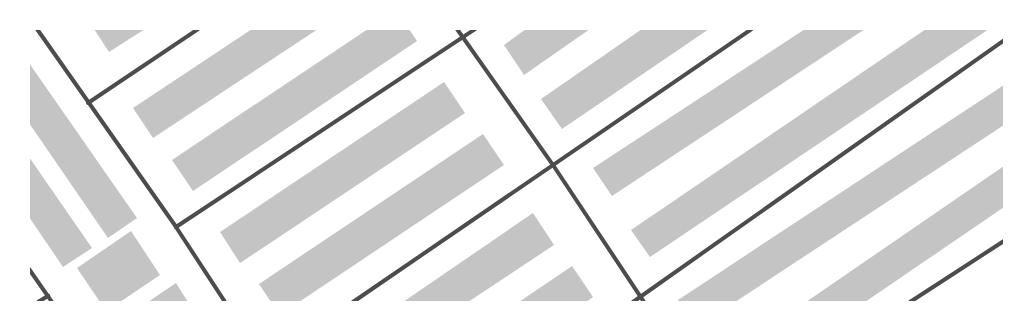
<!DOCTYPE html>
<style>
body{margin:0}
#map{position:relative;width:1033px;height:331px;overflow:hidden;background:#fff;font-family:Overpass,sans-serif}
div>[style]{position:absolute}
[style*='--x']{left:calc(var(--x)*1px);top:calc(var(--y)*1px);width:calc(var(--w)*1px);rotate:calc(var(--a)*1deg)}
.building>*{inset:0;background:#c4c4c4}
.minor>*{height:4px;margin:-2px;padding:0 2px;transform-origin:2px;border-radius:2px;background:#4c4c4c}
span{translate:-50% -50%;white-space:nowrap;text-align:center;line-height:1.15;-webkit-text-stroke:4px #fff;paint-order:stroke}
.frame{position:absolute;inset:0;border:30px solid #fff;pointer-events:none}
</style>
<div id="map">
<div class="building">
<i style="clip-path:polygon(94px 29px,145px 29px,109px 52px)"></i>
<i style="clip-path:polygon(252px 29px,318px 29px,153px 138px,133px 108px)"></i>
<i style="clip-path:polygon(368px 29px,409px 29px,417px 41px,193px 191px,172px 160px)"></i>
<i style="clip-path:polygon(526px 29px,590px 29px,524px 75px,504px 45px)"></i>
<i style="clip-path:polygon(642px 29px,709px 29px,562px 129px,541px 99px)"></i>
<i style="clip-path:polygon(805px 29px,865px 29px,612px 196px,593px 168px)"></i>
<i style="clip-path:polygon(926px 29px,989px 29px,650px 257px,631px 230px)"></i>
<i style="clip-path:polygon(29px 63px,137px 218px,108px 238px,29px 123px)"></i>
<i style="clip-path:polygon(444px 82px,465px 113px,240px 263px,220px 232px)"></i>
<i style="clip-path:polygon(1004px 85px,1004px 125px,735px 302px,679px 302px,678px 300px)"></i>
<i style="clip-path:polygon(483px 134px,504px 165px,299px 302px,271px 302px,259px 284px)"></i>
<i style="clip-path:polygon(29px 157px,92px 248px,63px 267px,29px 217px)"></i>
<i style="clip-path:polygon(1004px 166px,1004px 207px,991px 216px,865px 302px,806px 302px)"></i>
<i style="clip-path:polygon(533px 213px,554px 245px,468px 302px,403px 302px)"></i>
<i style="clip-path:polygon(131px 231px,160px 275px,120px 302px,100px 302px,77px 268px)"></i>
<i style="clip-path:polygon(572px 266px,593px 297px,586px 302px,519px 302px)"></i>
<i style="clip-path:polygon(176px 283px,188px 302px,148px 302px)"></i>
</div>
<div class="minor">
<i style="--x:37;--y:29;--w:242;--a:54.9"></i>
<i style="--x:176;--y:227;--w:90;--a:56.8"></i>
<i style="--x:457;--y:29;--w:166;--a:54.8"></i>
<i style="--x:553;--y:165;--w:164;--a:56.4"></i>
<i style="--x:88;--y:103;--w:133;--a:-33.9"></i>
<i style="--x:176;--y:227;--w:359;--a:-33.5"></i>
<i style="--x:29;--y:269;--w:40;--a:55.1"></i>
<i style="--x:38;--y:302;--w:12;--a:-31"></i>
<i style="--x:353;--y:302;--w:483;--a:-34.4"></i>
<i style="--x:633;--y:302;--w:454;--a:-35.2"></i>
<i style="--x:910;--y:302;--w:112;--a:-33"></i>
</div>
<div class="frame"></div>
</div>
